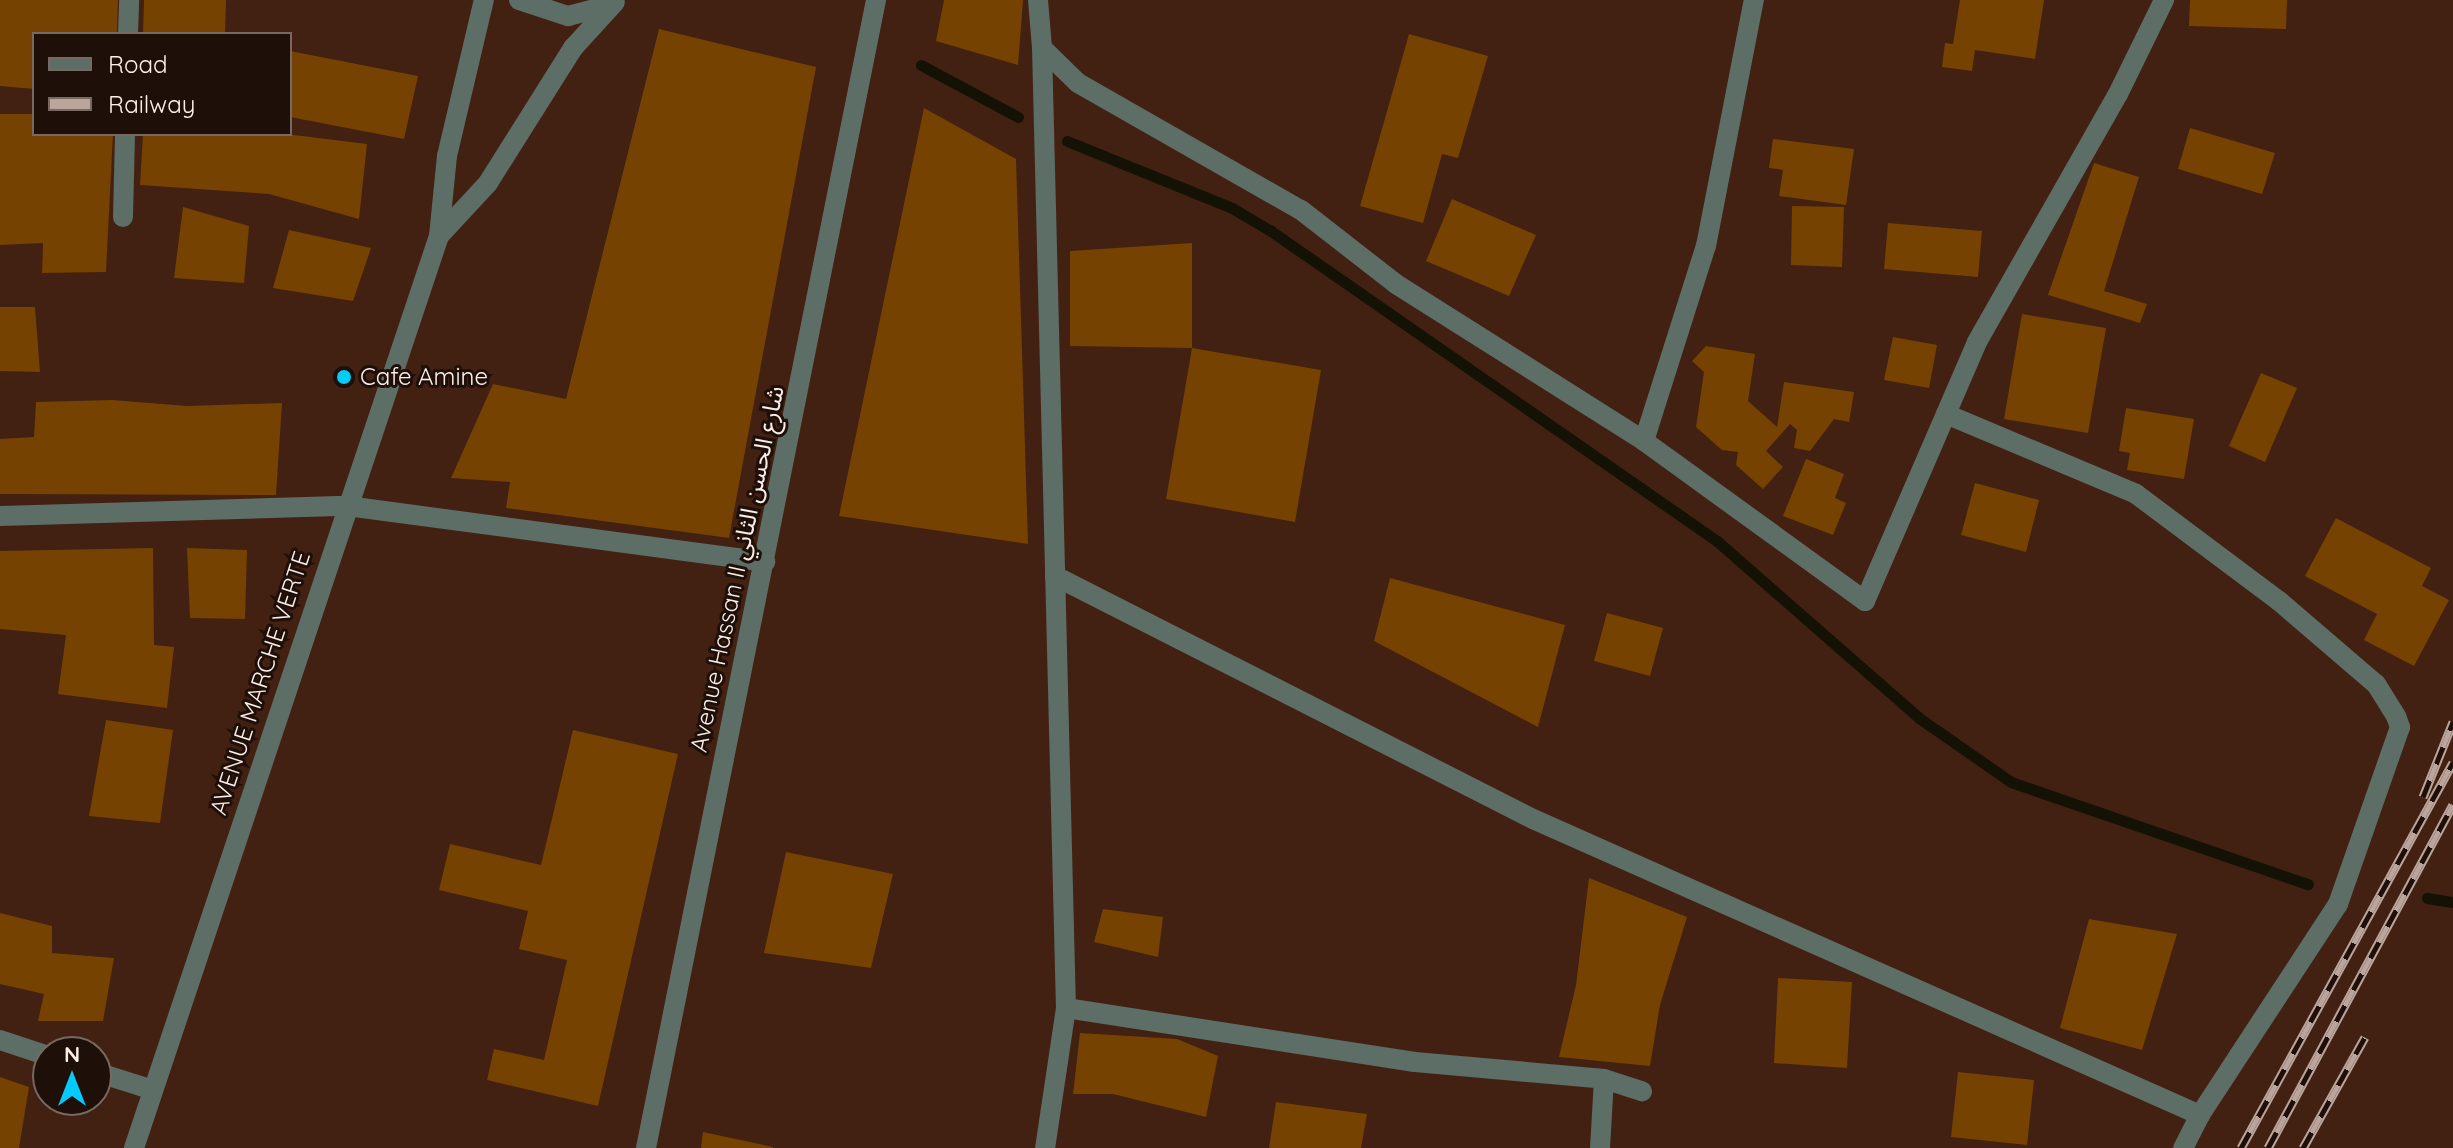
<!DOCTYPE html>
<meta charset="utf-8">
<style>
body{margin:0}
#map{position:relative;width:2453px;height:1148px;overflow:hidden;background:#422012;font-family:Quicksand,"Noto Sans Arabic",sans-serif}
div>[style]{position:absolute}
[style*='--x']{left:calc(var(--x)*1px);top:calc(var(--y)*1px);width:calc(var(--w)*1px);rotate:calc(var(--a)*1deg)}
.stream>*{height:11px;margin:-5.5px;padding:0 5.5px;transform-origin:5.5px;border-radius:5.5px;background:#131205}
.building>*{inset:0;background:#764201}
.minor>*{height:20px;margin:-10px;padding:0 10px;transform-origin:10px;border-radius:10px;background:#5c6e65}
.rail>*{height:9px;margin-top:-4.5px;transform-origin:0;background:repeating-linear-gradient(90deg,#1e0f09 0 18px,#baa59d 0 36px);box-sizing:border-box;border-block:2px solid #baa59d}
.dots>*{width:22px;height:22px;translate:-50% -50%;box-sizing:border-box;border:4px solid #1e0f09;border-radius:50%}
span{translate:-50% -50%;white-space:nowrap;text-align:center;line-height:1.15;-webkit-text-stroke:6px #1e0f09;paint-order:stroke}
.poi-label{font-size:24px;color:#fceee8}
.left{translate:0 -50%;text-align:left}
.street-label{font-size:24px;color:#fceee8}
.legend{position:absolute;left:32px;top:32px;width:260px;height:104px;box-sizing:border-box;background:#1e0f09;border:2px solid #776862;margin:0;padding:10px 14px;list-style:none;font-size:24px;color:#fceee8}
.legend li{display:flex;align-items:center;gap:16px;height:40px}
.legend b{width:40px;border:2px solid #776862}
.north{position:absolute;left:32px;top:1036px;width:80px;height:80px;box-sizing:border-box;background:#1e0f09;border:2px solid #776862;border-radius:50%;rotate:0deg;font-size:22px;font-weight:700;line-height:32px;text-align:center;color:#fceee8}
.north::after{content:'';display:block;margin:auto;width:28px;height:36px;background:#04cbf9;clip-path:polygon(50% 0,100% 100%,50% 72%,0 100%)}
</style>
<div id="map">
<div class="stream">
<i style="--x:921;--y:65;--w:110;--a:28.2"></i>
<i style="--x:1067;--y:141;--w:178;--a:22.1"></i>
<i style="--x:1232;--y:208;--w:45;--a:30.5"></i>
<i style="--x:1271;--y:231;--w:543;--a:34.8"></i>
<i style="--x:1717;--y:541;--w:269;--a:41.2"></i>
<i style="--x:1919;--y:718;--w:112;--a:34.8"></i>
<i style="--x:2011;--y:782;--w:314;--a:19"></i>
<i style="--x:2427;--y:898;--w:26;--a:9"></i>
</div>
<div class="building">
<i style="clip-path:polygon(0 0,118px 0,117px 34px,34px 34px,34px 89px,0 86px)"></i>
<i style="clip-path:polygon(144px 0,226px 0,225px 34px,143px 34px)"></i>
<i style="clip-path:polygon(944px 0,1023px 0,1018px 65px,936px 41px)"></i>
<i style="clip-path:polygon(1960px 0,2044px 0,2035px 59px,1975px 50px,1972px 71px,1942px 67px,1945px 43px,1953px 44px)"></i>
<i style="clip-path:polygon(2190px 0,2287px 0,2286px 29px,2189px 26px)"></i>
<i style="clip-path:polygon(659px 29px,816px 67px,729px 538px,506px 508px,510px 482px,451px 478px,493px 384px,566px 399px)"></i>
<i style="clip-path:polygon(1409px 34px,1488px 56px,1458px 158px,1442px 154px,1423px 223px,1360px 206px)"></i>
<i style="clip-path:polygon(290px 51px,418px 76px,404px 139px,290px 117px)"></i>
<i style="clip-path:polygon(924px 108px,1016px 159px,1028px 544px,839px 516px)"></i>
<i style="clip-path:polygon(0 114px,34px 114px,34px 134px,113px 134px,106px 272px,42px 273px,43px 243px,0 245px)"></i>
<i style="clip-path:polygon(2190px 128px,2275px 153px,2262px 194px,2178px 169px)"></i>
<i style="clip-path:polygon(143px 134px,286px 134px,367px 144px,359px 219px,269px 194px,140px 185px)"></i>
<i style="clip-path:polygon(1773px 139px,1854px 149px,1846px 205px,1779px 196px,1783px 170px,1769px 168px)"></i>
<i style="clip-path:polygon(2094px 163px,2139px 177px,2104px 291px,2147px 304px,2140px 323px,2048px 295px)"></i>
<i style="clip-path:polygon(1452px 199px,1536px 235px,1509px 296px,1426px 261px)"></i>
<i style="clip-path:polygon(1792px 206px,1844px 207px,1842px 267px,1791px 265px)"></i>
<i style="clip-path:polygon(183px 207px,249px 226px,244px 283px,174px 278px)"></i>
<i style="clip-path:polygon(1888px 223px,1982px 231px,1978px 277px,1884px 269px)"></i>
<i style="clip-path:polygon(289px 230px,371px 248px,353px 301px,273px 288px)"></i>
<i style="clip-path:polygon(1192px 243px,1192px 348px,1070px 346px,1070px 251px)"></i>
<i style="clip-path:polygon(0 307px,35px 307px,40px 372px,0 371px)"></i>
<i style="clip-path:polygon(2022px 314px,2106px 328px,2088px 433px,2004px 419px)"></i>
<i style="clip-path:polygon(1893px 337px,1937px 345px,1929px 388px,1884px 380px)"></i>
<i style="clip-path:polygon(1706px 346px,1755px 354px,1748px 401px,1777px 427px,1784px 382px,1854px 392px,1849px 422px,1834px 419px,1810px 451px,1794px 448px,1797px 430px,1790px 424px,1766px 451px,1783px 467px,1763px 489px,1736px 465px,1738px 452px,1722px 450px,1696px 427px,1704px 372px,1692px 361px)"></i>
<i style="clip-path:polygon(1192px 348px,1321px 370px,1295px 522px,1166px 499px)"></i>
<i style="clip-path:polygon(2261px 373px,2297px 388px,2265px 462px,2229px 446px)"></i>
<i style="clip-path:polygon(112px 400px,187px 406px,282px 403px,276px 495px,0 494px,0 439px,34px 437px,36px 402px)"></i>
<i style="clip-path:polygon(2126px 408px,2194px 419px,2184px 479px,2127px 470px,2130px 453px,2119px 451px)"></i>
<i style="clip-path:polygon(1806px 459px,1844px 474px,1835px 498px,1846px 503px,1833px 535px,1783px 516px)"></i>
<i style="clip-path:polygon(1975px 483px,2039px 500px,2026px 552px,1961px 535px)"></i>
<i style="clip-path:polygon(2336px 518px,2431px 568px,2422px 586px,2449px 600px,2414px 666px,2364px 640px,2377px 614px,2305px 576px)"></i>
<i style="clip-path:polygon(153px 548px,154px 645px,174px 647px,167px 708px,58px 694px,66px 635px,0 629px,0 551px)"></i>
<i style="clip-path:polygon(187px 548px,247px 550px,245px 619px,190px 618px)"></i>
<i style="clip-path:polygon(1390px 578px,1565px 625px,1538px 727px,1374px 641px)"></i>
<i style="clip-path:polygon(1607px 613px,1663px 628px,1650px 676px,1594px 661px)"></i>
<i style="clip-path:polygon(106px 720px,173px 730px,160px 823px,89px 816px)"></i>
<i style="clip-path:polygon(573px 730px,678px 754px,598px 1106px,487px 1080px,494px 1049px,544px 1060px,567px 960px,519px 949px,528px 911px,439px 890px,450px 844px,541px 865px)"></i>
<i style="clip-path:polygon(786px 852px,893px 874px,871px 968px,764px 953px)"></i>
<i style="clip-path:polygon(1589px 878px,1687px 917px,1660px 1005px,1650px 1066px,1559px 1057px,1576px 985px)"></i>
<i style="clip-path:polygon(1103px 909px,1163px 917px,1158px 957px,1094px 942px)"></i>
<i style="clip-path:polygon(0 913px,52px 926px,52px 953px,114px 958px,103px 1021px,38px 1021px,44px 994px,0 984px)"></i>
<i style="clip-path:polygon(2089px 919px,2177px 934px,2142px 1050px,2060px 1028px)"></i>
<i style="clip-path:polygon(1778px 978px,1852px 982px,1847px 1068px,1774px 1063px)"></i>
<i style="clip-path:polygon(1080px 1033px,1177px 1039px,1218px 1056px,1206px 1117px,1113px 1094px,1073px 1094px)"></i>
<i style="clip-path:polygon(1958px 1072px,2034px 1080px,2027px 1145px,1951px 1137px)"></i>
<i style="clip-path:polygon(0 1077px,29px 1087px,19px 1148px,0 1148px)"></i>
<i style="clip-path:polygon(1276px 1102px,1367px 1114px,1361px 1148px,1269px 1148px)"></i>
<i style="clip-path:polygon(703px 1132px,773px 1147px,773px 1148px,701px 1148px)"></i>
</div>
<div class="minor">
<i style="--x:519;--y:0;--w:52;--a:18.1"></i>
<i style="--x:568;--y:16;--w:43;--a:-14.7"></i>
<i style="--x:1038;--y:0;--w:48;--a:85.2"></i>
<i style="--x:1042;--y:48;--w:50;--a:44.2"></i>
<i style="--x:1078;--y:83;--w:257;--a:29.7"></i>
<i style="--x:1301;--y:210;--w:120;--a:37.9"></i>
<i style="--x:1396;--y:284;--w:294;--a:32.3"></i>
<i style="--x:1644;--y:441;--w:273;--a:35.9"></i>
<i style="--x:1865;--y:601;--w:282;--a:-66.6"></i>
<i style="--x:1977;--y:342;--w:285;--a:-60.4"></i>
<i style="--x:2118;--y:94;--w:105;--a:-63.9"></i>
<i style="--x:128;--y:34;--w:34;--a:-88"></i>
<i style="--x:1042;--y:48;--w:960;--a:88.57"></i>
<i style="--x:1066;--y:1008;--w:142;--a:98.5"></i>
<i style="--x:123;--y:217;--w:83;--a:-88.6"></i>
<i style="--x:439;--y:236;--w:72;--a:-47.2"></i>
<i style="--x:488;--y:183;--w:160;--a:-57.8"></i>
<i style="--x:573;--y:48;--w:62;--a:-47.6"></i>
<i style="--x:1946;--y:414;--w:206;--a:22.8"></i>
<i style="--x:2136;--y:494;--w:179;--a:36.8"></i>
<i style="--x:2279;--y:601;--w:128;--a:40.6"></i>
<i style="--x:2376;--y:684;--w:38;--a:58"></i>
<i style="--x:2396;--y:716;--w:12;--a:70"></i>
<i style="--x:2400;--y:727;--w:188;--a:109.3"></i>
<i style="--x:2338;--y:904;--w:252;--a:123.2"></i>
<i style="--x:1644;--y:441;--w:205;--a:-72.4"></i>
<i style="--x:1706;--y:246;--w:251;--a:-79"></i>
<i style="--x:0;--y:516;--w:347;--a:-1.7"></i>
<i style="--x:347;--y:506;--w:422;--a:7.6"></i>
<i style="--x:1055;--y:576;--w:536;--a:26.95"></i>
<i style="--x:1533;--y:819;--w:730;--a:23.93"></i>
<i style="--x:2200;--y:1115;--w:37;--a:117"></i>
<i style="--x:1066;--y:1008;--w:353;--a:8.8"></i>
<i style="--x:1415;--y:1062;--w:190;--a:5.1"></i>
<i style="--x:1604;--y:1079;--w:40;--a:18"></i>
<i style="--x:0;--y:1040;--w:51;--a:18.4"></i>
<i style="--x:96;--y:1072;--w:60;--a:17.5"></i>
<i style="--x:134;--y:1148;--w:962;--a:-71.51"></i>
<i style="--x:439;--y:236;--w:80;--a:-84.3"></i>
<i style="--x:447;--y:156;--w:160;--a:-76.7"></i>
<i style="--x:646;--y:1148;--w:1171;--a:-78.67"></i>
<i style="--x:1600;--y:1148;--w:69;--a:-86.7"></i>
</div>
<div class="rail">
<i style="--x:2423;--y:797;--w:81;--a:-68.2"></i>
<i style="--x:2241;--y:1148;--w:440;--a:-61.2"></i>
<i style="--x:2268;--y:1148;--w:390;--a:-61.7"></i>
<i style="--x:2303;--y:1148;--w:127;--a:-60.8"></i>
</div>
<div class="dots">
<i style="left:344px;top:377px;background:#04cbf9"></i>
</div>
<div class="poi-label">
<span class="left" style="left:360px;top:377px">Cafe Amine</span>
</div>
<div class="street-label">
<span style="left:737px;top:569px;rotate:-78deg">Avenue Hassan II شارع الحسن الثاني</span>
<span style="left:260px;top:683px;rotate:-72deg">AVENUE MARCHE VERTE</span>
</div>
<ul class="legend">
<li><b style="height:10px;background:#5c6e65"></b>Road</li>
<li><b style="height:10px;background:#baa59d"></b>Railway</li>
</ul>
<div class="north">N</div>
</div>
